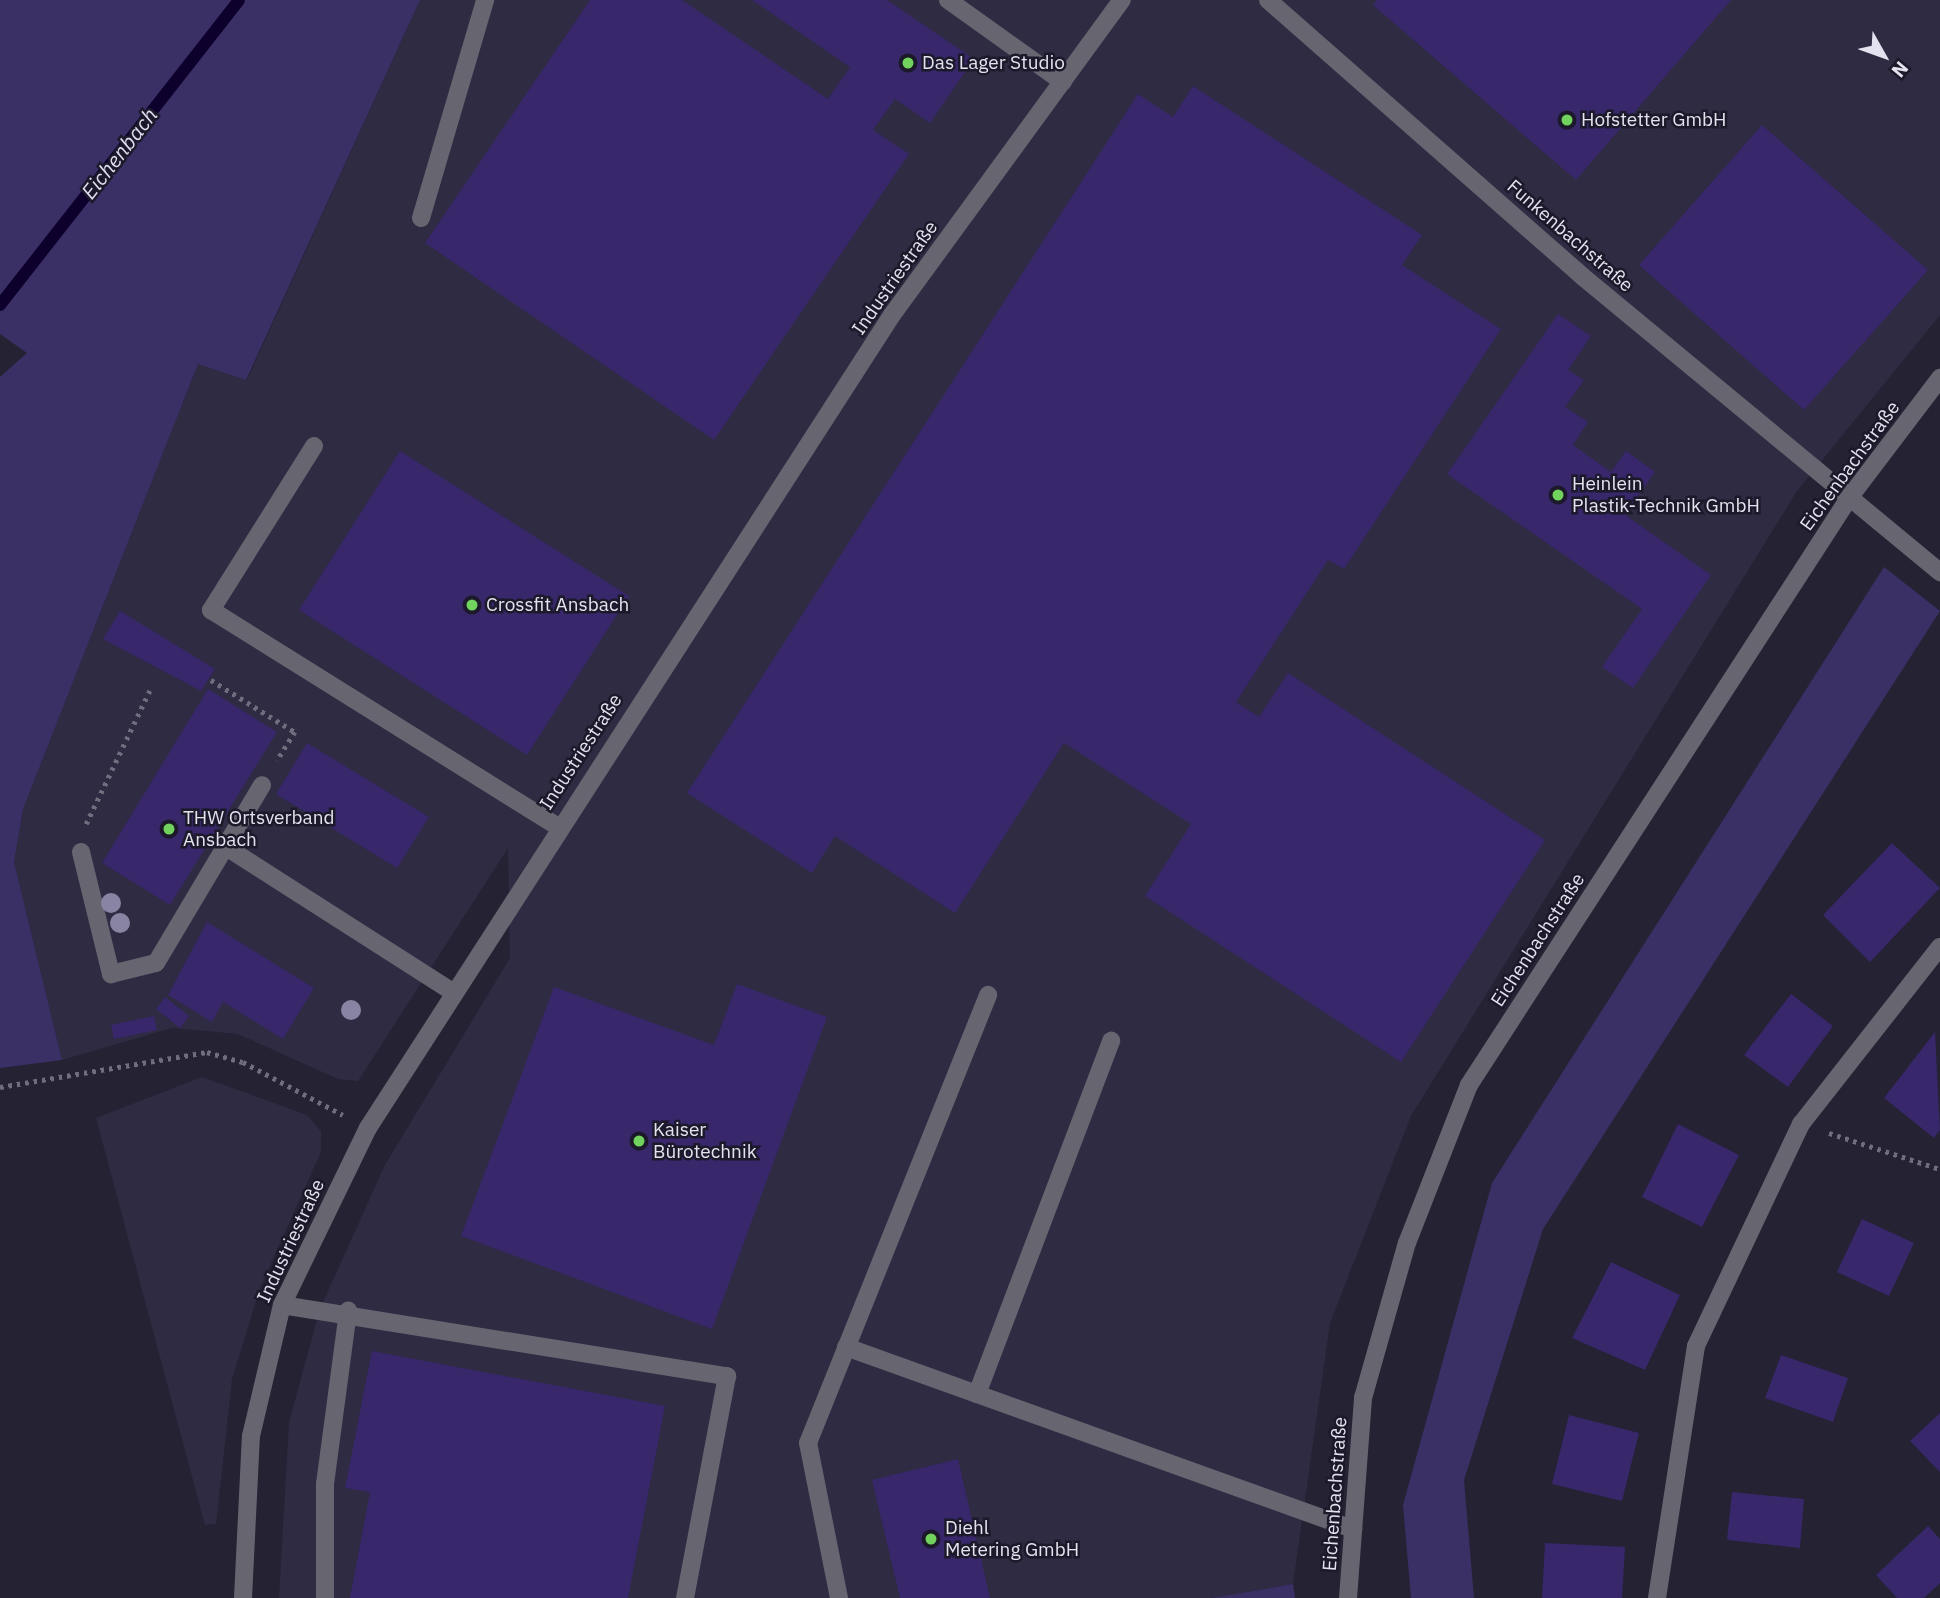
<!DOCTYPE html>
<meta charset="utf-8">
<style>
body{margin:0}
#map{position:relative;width:1940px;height:1598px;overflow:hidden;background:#252234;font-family:"IBM Plex Sans",sans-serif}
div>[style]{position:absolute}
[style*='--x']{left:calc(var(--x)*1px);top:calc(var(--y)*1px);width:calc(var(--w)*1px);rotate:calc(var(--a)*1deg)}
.built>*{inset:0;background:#2e2b43}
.green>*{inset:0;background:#3b3066}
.stream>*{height:12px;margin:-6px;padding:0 6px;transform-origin:6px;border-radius:6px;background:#0e002c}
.building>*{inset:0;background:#38276a}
.path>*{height:4.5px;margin-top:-2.25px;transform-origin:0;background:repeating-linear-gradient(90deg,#706e7e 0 3.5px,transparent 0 8.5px)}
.service>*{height:18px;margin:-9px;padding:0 9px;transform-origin:9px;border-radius:9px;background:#676670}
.minor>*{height:18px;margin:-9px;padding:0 9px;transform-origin:9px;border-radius:9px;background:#676670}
.tertiary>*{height:18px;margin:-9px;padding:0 9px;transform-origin:9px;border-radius:9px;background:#676670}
.trees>*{width:20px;height:20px;margin:-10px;border-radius:50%;background:#8984a3}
.dots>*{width:19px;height:19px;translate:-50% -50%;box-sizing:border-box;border:4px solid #1b192a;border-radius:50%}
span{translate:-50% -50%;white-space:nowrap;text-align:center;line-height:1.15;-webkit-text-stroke:5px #1b192a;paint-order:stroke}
.poi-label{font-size:19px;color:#e3e2ee}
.left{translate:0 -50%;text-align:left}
.street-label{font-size:19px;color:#e3e2ee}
.water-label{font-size:21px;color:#dfddf1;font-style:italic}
.north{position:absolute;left:1849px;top:21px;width:70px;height:70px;-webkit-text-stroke:5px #1b192a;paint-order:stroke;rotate:130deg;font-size:19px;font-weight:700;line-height:28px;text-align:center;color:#e3e2ee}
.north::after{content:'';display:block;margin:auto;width:24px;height:32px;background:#e3e2ee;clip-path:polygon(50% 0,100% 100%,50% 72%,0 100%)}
</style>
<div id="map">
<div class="built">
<i style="clip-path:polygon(420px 0,1940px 0,1940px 315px,1797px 491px,1411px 1116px,1330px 1323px,1293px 1584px,1212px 1598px,279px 1598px,289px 1422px,320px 1309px,385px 1165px,510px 958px,508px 848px,358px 1081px,338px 1079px,238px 1034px,172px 1028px,62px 1060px,14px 862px,23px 809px,198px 364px,247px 380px)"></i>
<i style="clip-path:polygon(202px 1077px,307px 1115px,321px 1131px,321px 1152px,260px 1288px,232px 1379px,216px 1524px,205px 1525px,96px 1118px)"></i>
</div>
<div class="green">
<i style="clip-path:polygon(0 0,420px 0,246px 380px,198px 364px,23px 809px,14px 862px,62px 1060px,0 1068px,0 377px,27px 353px,0 334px)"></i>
<i style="clip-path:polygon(1884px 567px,1940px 611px,1543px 1229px,1464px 1480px,1474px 1598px,1411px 1598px,1403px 1505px,1492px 1183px)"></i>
<i style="clip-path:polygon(1293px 1584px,1295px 1598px,1212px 1598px)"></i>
</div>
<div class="stream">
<i style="--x:0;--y:305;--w:387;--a:-51.9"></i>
</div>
<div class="building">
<i style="clip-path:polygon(590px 0,682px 0,828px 99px,850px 67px,752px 0,887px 0,974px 59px,930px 123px,895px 99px,873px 130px,909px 154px,714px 440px,425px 243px)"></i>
<i style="clip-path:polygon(1377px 0,1731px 0,1576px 180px,1373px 5px)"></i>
<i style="clip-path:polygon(1193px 86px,1422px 235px,1402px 265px,1501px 329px,1344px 569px,1328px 560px,1236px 702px,1259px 717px,1288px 673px,1545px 840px,1401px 1062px,1145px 896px,1191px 824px,1064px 743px,955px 913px,835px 836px,812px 873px,687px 793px,1138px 94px,1173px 117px)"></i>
<i style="clip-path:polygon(1762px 125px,1928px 270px,1804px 410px,1639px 265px)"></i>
<i style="clip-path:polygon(1558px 314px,1591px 336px,1568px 370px,1584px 380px,1565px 407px,1588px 422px,1573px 445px,1611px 472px,1626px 451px,1655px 472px,1625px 515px,1711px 575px,1633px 688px,1602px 667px,1642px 609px,1447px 474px)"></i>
<i style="clip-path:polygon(400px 451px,629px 596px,527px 755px,299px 610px)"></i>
<i style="clip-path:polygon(120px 611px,215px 669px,201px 691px,103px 639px)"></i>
<i style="clip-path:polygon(208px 689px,277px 732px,170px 905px,102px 863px)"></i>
<i style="clip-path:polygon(307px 743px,429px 817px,397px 868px,276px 794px)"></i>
<i style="clip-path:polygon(1892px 843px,1940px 888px,1870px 962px,1823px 915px)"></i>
<i style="clip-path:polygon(207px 922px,314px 988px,283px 1039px,223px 1002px,212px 1022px,168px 995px)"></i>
<i style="clip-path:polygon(737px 984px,827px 1017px,712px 1329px,461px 1236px,554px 987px,714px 1045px)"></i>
<i style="clip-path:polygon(1791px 994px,1833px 1026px,1788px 1087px,1744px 1055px)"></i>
<i style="clip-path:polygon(165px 997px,189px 1016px,180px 1028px,156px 1009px)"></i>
<i style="clip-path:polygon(154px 1016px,157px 1030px,114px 1039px,111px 1025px)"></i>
<i style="clip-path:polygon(1935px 1032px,1940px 1130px,1934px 1138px,1884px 1098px)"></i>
<i style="clip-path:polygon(1678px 1124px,1739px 1155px,1702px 1227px,1642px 1197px)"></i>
<i style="clip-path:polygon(1862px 1219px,1914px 1243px,1889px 1296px,1837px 1272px)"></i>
<i style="clip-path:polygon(1611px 1262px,1680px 1295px,1645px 1370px,1572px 1338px)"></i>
<i style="clip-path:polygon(372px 1351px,665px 1406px,628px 1598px,350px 1598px,370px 1492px,345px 1488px)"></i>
<i style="clip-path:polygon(1781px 1355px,1848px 1378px,1833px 1422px,1765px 1398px)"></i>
<i style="clip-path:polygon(1940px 1413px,1940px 1472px,1910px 1441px)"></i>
<i style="clip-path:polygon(1569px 1415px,1639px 1433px,1622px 1501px,1552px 1484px)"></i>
<i style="clip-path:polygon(958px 1459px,990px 1598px,900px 1598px,872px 1480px)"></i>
<i style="clip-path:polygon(1732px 1492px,1804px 1499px,1800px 1548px,1727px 1540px)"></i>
<i style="clip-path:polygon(1928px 1526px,1940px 1539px,1940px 1583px,1924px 1598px,1897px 1598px,1876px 1575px)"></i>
<i style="clip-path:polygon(1545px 1543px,1625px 1547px,1622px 1598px,1542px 1598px)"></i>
</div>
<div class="path">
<i style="--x:211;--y:680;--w:99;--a:31.8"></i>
<i style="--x:295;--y:732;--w:34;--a:122"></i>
<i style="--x:86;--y:824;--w:148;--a:-64.5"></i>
<i style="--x:0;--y:1087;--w:210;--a:-9.6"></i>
<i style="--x:207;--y:1052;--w:37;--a:16"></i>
<i style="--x:243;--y:1062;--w:113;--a:27.9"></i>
<i style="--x:1829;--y:1133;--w:117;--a:18"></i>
</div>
<div class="service">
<i style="--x:948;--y:0;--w:141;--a:35.5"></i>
<i style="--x:421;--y:218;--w:227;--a:-73.6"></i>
<i style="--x:314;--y:446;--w:194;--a:122.1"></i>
<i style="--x:211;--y:610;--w:409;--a:32"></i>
<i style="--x:226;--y:847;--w:271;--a:32.6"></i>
<i style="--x:81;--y:852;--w:126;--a:76.2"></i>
<i style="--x:111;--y:974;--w:46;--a:-13.7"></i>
<i style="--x:156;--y:963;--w:207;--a:-59.2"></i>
<i style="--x:282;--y:1305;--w:451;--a:9.1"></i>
<i style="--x:727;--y:1376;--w:226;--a:100.7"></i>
<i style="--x:846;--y:1347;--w:539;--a:19.75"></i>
<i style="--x:977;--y:1394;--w:378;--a:-69.2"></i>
<i style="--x:325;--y:1598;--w:114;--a:-90"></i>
<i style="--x:325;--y:1484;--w:175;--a:-82.4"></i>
<i style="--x:839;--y:1598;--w:158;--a:-101.3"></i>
<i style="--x:808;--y:1443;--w:483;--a:-68.1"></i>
</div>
<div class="minor">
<i style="--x:1268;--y:0;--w:418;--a:41.3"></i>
<i style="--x:1582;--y:276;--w:465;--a:39.6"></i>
<i style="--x:243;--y:1598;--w:162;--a:-87.2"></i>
<i style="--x:251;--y:1436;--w:135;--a:-76.7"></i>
<i style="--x:282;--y:1305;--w:197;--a:-64.1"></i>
<i style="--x:368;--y:1128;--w:967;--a:-57.2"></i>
<i style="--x:892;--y:315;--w:390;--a:-53.9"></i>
<i style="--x:1657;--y:1598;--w:255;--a:-81.2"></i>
<i style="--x:1696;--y:1346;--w:246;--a:-64.7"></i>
<i style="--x:1801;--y:1124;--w:225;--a:-51.9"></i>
</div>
<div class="tertiary">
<i style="--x:1348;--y:1598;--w:201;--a:-85.7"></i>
<i style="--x:1363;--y:1398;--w:161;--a:-74.2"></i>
<i style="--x:1407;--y:1243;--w:170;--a:-68.6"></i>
<i style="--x:1469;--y:1085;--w:699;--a:-57.08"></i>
<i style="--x:1849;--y:498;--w:151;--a:-52.8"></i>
</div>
<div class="trees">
<i style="left:111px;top:903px"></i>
<i style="left:120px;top:923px"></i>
<i style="left:351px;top:1010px"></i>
</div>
<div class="dots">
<i style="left:908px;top:63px;background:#71d25e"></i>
<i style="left:1567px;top:120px;background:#71d25e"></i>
<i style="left:1558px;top:495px;background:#71d25e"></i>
<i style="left:472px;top:605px;background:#71d25e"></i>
<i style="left:169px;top:829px;background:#71d25e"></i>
<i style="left:639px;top:1141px;background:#71d25e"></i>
<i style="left:931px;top:1539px;background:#71d25e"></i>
</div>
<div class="poi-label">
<span class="left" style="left:922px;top:63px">Das Lager Studio</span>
<span class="left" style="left:1581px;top:120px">Hofstetter GmbH</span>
<span class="left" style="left:1572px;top:495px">Heinlein<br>Plastik-Technik GmbH</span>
<span class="left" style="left:486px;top:605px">Crossfit Ansbach</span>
<span class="left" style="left:183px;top:829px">THW Ortsverband<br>Ansbach</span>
<span class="left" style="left:653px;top:1141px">Kaiser<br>Bürotechnik</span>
<span class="left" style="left:945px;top:1539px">Diehl<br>Metering GmbH</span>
</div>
<div class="street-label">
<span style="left:1570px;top:236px;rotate:41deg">Funkenbachstraße</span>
<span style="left:895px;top:278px;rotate:-55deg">Industriestraße</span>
<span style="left:1850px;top:466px;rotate:-54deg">Eichenbachstraße</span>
<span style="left:581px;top:752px;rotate:-57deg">Industriestraße</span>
<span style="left:1538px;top:940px;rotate:-57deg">Eichenbachstraße</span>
<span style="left:291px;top:1241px;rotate:-65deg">Industriestraße</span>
<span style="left:1335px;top:1494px;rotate:-86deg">Eichenbachstraße</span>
</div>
<div class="water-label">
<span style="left:119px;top:153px;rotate:-52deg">Eichenbach</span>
</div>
<div class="north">N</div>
</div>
